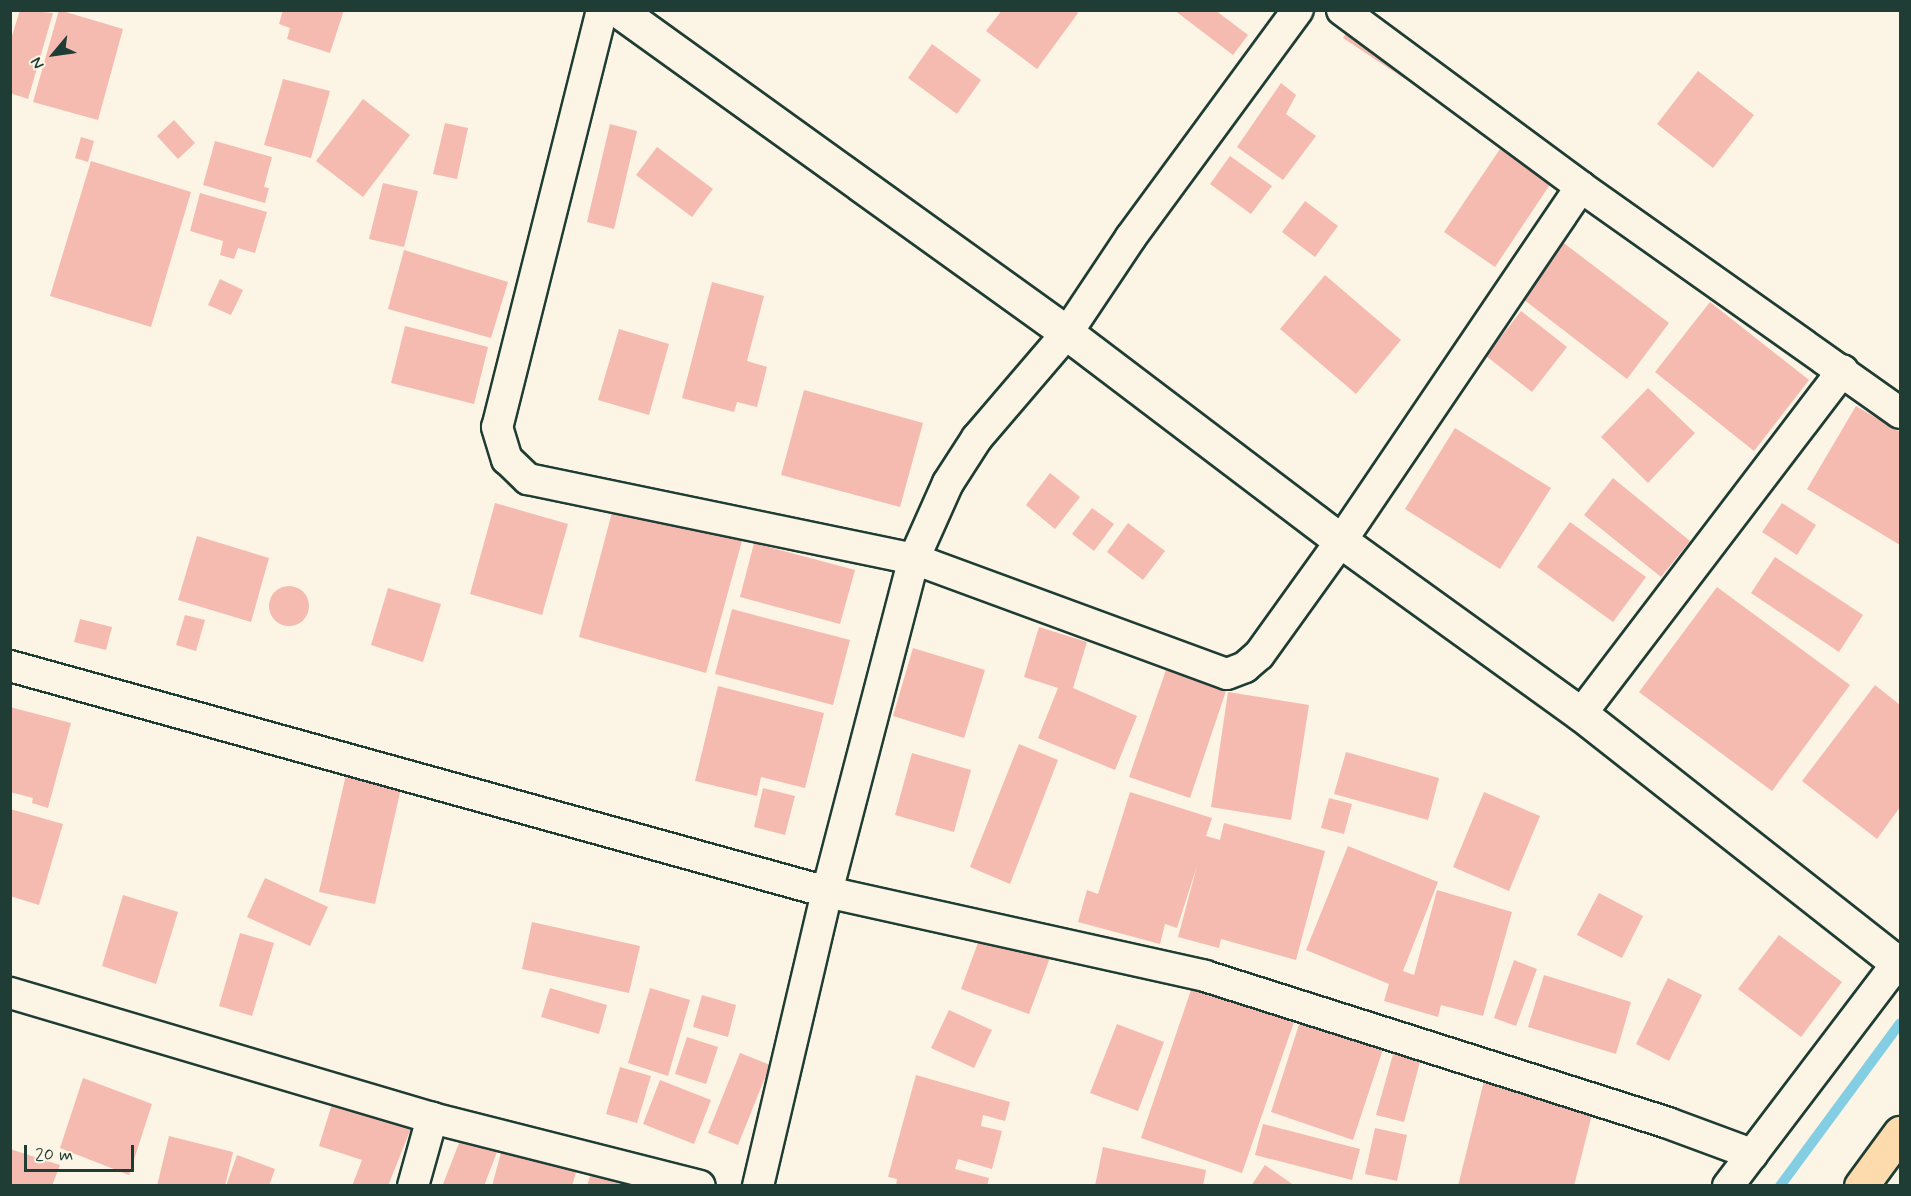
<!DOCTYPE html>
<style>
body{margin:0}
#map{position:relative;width:1911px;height:1196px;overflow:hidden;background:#fcf5e5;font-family:Mynerve,sans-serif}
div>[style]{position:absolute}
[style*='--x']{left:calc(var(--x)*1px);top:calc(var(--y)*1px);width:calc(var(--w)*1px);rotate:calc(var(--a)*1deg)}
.stream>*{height:10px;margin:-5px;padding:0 5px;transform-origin:5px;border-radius:5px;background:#84cee4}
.building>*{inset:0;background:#f5bbb0}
.round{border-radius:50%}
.roads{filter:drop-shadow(2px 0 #1f3d34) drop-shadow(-2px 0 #1f3d34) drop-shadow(0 2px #1f3d34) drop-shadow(0 -2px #1f3d34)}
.minor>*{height:30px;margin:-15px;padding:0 15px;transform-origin:15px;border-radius:15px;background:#fcf5e5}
.secondary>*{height:33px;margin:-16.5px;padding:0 16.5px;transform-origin:16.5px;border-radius:16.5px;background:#fcf5e5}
.trunk>*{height:33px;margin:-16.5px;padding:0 16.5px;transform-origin:16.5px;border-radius:16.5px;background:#fedbac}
span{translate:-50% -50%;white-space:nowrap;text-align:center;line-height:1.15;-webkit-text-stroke:5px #fcf5e5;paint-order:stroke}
.frame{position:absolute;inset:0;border:12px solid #1f3d34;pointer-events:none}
.north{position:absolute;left:24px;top:24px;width:60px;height:60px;-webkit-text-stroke:4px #fcf5e5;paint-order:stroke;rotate:241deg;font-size:16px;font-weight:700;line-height:24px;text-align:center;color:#1f3d34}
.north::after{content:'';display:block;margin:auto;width:21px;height:27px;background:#1f3d34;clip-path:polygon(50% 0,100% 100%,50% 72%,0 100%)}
.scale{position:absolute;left:24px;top:1145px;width:110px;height:27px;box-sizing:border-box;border:3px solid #1f3d34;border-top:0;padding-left:8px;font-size:18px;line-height:21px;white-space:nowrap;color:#1f3d34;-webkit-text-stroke:4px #fcf5e5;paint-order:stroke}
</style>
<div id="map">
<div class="stream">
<i style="--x:1780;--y:1186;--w:202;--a:-53.6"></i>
</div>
<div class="building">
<i style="clip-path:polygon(20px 10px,53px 13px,28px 99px,10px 93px,10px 42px)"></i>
<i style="clip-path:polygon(59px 10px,123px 29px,98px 120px,33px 102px)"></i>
<i style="clip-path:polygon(283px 10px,344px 10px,330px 53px,287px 39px,290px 28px,279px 24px)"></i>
<i style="clip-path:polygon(1002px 10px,1075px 10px,1078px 13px,1037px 69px,986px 31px)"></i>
<i style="clip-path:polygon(1174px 10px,1215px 10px,1248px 35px,1233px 55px)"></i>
<i style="clip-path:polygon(1349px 28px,1412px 70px,1405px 79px,1343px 38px)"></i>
<i style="clip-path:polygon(932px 44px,981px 80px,957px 114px,908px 78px)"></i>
<i style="clip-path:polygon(1698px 71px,1754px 115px,1713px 168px,1657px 124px)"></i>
<i style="clip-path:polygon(283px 79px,330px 91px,311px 158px,264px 145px)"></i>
<i style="clip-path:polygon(1281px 83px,1296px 95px,1286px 114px,1316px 136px,1283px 180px,1237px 147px)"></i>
<i style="clip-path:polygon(363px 99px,410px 135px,363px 197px,316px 161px)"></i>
<i style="clip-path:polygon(174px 120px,195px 143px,178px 159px,157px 136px)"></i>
<i style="clip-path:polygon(445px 123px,468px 128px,457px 179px,433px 174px)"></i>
<i style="clip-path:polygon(610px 124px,637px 131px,614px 229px,587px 222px)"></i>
<i style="clip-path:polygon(81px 137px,94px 141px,88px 162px,75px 158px)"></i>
<i style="clip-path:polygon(215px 141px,272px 157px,264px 187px,269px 188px,265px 203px,203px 185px)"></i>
<i style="clip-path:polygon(657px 147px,713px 189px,692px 217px,636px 175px)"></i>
<i style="clip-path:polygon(1500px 149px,1551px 183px,1495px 267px,1444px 232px)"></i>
<i style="clip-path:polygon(1230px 156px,1272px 186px,1251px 214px,1210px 184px)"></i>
<i style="clip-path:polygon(91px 161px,191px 192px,151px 327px,50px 296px)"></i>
<i style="clip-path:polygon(383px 183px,418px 191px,404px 247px,369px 239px)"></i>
<i style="clip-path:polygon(200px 193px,267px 212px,255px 253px,238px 248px,234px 259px,220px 255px,223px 241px,190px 231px)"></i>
<i style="clip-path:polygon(1305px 201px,1338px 226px,1315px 257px,1282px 232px)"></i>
<i style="clip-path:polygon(1561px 241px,1669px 323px,1627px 379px,1519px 296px)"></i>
<i style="clip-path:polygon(404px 250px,508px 282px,491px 338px,388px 309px)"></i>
<i style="clip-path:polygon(1325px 275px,1401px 340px,1356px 394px,1280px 329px)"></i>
<i style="clip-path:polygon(220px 279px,243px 290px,231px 315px,208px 305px)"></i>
<i style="clip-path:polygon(712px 282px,764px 296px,747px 361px,767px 367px,757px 407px,737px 402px,734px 412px,682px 398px)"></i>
<i style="clip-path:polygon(1710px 302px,1809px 380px,1754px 451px,1655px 372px)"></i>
<i style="clip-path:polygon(1521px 311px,1567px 347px,1532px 392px,1486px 356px)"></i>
<i style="clip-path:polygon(405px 326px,488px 347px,474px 404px,391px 383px)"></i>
<i style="clip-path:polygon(619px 329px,669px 344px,649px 415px,598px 400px)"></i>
<i style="clip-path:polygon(1648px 388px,1695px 433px,1648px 483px,1601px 437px)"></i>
<i style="clip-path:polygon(804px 390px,923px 423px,900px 507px,781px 475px)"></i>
<i style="clip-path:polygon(1856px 406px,1900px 432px,1900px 545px,1807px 489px)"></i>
<i style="clip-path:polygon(1455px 428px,1551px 488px,1500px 569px,1405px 509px)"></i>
<i style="clip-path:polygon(1050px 473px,1080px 497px,1055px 529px,1026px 505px)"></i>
<i style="clip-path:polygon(1613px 478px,1690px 541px,1661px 577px,1584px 515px)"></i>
<i style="clip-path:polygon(615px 501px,743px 537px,706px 673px,579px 637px)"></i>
<i style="clip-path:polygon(495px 503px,568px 524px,542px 615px,470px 594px)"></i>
<i style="clip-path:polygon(1782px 503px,1816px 525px,1797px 555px,1762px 532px)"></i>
<i style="clip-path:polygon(1092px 508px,1114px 524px,1094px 551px,1072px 534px)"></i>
<i style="clip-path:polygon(1570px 522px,1646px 577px,1613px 622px,1537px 567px)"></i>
<i style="clip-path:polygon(1128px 523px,1165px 551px,1143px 580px,1107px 552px)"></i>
<i style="clip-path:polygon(197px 536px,269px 558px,251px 622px,178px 600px)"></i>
<i style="clip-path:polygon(754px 543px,855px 570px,840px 624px,740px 597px)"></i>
<i style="clip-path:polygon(1775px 557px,1863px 615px,1839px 652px,1751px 593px)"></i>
<i class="round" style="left:269px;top:586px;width:40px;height:40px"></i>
<i style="clip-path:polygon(1717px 587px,1850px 685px,1772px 791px,1639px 692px)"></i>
<i style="clip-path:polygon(388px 588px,441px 604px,423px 662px,371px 645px)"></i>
<i style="clip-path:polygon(732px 609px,850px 640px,833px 705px,715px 674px)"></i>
<i style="clip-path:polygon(185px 615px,205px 620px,196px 651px,176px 645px)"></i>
<i style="clip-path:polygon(80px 619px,112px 627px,106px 650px,74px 642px)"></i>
<i style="clip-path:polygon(1039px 627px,1087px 642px,1073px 688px,1137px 716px,1115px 770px,1038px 738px,1058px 688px,1024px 677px)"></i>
<i style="clip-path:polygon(913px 648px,985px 670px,964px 738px,893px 716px)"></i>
<i style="clip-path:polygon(1167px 667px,1227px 688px,1190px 798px,1129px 777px)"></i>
<i style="clip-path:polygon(1875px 685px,1900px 705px,1900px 807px,1877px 839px,1802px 781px)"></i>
<i style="clip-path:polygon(718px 686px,824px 713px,805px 788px,761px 777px,757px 796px,695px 781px)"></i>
<i style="clip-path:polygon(1228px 692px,1309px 705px,1291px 820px,1211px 807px)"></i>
<i style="clip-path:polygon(10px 707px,71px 723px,48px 808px,32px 803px,33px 798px,10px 792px)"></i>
<i style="clip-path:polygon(1019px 744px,1058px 760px,1010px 884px,970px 867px)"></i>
<i style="clip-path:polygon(1346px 752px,1439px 778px,1428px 820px,1334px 794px)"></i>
<i style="clip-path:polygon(912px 753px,971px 770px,954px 832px,895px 815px)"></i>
<i style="clip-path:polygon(348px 766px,403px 779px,375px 904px,319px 892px)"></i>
<i style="clip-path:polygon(763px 788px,795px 796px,785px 835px,754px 827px)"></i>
<i style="clip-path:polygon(1130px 792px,1212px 818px,1206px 836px,1220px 840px,1224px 823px,1325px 851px,1296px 960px,1221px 939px,1219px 948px,1178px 937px,1197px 866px,1177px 928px,1165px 924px,1160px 944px,1078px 922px,1087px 890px,1098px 894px)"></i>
<i style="clip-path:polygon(1484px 792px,1540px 816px,1509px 891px,1453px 867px)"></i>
<i style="clip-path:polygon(1329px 798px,1352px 804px,1344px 834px,1321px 828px)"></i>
<i style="clip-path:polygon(10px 809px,63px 824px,39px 905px,10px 896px)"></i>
<i style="clip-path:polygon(1348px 846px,1438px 882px,1403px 971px,1414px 975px,1437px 890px,1512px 912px,1483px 1016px,1441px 1005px,1438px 1017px,1384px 1001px,1389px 984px,1306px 950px)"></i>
<i style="clip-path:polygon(265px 878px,328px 907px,310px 946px,247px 917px)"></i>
<i style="clip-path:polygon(1599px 893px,1643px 916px,1622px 958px,1577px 935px)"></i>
<i style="clip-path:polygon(123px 895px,178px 912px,156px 984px,102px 966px)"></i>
<i style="clip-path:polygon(532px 922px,640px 946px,629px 993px,522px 969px)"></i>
<i style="clip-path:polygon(983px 929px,1051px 955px,1029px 1014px,961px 989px)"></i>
<i style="clip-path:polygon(240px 933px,274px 943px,252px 1016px,219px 1006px)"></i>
<i style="clip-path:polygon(1779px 935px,1842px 982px,1801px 1037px,1738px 989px)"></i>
<i style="clip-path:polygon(1514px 960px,1537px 969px,1516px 1026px,1494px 1018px)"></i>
<i style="clip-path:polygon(1544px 975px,1631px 1002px,1616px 1054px,1528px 1027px)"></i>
<i style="clip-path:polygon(1668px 978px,1702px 995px,1669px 1061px,1636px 1044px)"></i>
<i style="clip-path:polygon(1193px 984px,1295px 1019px,1242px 1173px,1141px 1138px)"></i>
<i style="clip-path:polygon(550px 988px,607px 1005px,599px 1034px,541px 1017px)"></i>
<i style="clip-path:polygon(650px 988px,690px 1000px,668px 1076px,628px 1063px)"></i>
<i style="clip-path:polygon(702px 995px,736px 1005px,728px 1037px,693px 1027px)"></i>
<i style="clip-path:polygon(949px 1010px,992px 1030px,974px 1068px,931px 1048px)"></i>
<i style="clip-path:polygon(1303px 1012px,1386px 1040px,1353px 1140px,1271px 1112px)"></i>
<i style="clip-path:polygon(1117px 1024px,1164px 1042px,1138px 1111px,1090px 1093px)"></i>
<i style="clip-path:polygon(687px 1037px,718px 1047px,706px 1084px,675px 1074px)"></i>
<i style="clip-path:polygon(1395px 1047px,1422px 1054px,1404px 1122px,1376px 1115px)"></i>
<i style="clip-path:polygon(740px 1053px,770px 1065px,738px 1145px,708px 1133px)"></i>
<i style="clip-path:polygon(620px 1067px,651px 1076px,637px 1123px,606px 1114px)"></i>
<i style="clip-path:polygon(916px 1075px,1010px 1102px,1005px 1121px,983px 1115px,981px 1126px,1002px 1131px,992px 1169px,958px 1159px,955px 1169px,989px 1178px,987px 1186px,896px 1186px,897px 1179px,888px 1177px)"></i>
<i style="clip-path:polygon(83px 1078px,152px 1104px,129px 1175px,60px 1148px)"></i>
<i style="clip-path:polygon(660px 1080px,711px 1100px,694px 1144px,643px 1124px)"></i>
<i style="clip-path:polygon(1484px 1081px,1593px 1110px,1574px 1186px,1458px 1186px)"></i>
<i style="clip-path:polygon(335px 1094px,413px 1123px,388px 1186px,352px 1186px,362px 1160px,319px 1146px)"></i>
<i style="clip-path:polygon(1263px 1124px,1360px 1149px,1352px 1180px,1255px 1155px)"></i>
<i style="clip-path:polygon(1375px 1128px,1407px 1135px,1397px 1181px,1365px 1174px)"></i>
<i style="clip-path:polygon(169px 1136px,233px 1152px,225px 1186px,157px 1186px)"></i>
<i style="clip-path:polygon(461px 1138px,497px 1152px,484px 1186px,443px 1184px)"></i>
<i style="clip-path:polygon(1103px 1147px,1206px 1170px,1203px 1186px,1095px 1186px)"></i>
<i style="clip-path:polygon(10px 1149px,60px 1165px,52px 1186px,10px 1186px)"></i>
<i style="clip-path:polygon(502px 1149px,577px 1169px,572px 1186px,492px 1186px)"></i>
<i style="clip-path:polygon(237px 1155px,275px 1169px,269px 1186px,226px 1186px)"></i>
<i style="clip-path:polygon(1265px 1165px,1295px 1186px,1251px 1186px)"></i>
<i style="clip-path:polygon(591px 1173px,633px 1185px,633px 1186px,587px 1186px)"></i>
</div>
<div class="roads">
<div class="minor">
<i style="--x:602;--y:10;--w:430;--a:104.1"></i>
<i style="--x:497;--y:427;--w:34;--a:73"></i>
<i style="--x:507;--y:459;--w:29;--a:44"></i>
<i style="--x:528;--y:479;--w:394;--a:11.7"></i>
<i style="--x:914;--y:559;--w:333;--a:20.2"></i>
<i style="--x:1227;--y:674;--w:19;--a:-21"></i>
<i style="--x:1245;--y:667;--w:18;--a:-41"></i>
<i style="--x:1259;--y:655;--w:140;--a:-54.3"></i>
<i style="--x:1341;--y:541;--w:428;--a:-55.9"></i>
<i style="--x:1342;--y:10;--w:297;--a:36.5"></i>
<i style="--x:1581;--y:187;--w:391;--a:35.3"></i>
<i style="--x:10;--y:666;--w:848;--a:15.46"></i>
<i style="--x:827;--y:892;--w:387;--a:12.5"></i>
<i style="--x:1205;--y:976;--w:486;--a:17.6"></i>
<i style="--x:1668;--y:1123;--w:90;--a:20.3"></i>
<i style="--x:1581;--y:714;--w:432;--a:-52.7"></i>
<i style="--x:10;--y:993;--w:440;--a:16.5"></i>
<i style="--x:432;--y:1118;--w:276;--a:14.2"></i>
<i style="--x:413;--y:1186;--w:71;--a:-74.4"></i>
<i style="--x:758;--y:1186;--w:302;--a:-76.8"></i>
<i style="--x:827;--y:892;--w:344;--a:-75.4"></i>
<i style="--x:914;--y:559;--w:83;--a:-65.9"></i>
<i style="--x:948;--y:483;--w:54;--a:-57.2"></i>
<i style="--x:977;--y:438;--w:138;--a:-49.4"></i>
<i style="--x:1067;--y:333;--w:115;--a:-56.3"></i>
<i style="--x:1131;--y:237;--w:282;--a:-53.7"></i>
<i style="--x:1728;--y:1186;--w:285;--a:-52.8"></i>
</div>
<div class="secondary">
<i style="--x:618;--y:10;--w:553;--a:35.73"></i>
<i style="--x:1067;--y:333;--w:344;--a:37.2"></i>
<i style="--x:1341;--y:541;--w:296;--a:35.8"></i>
<i style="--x:1581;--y:714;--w:406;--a:38.2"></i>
</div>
<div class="trunk">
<i style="--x:1861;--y:1186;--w:66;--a:-53.7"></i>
</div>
</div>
<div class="frame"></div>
<div class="north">N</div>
<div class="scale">20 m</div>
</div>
